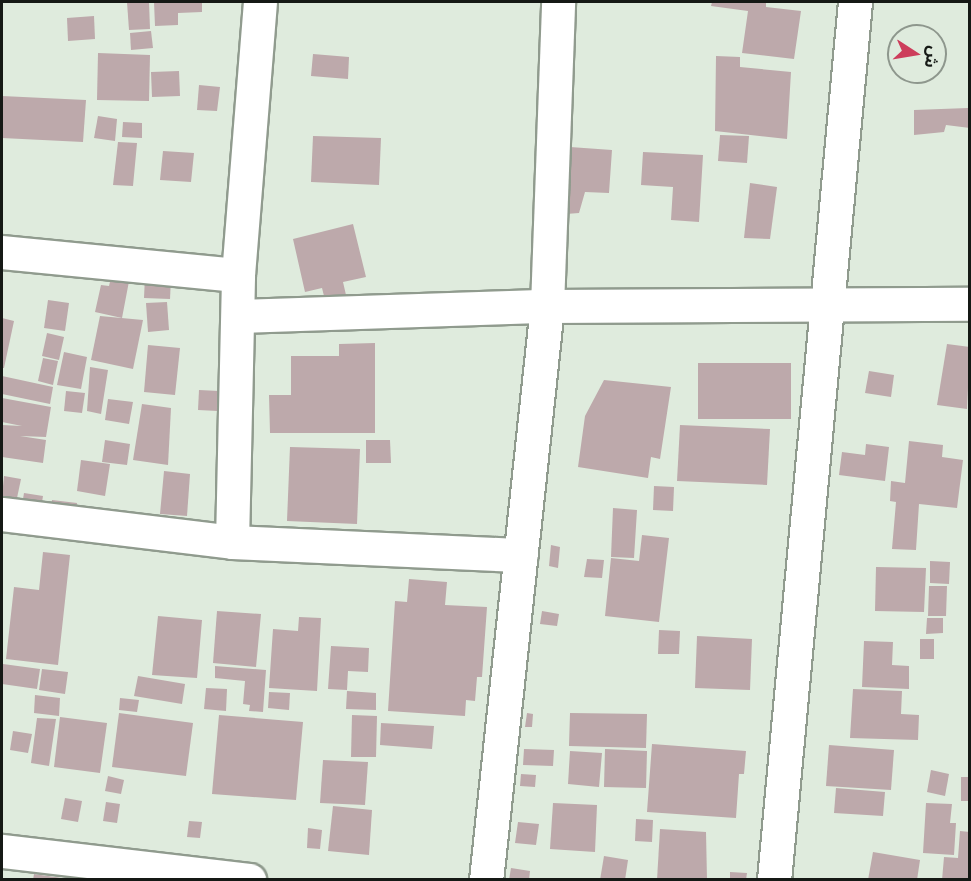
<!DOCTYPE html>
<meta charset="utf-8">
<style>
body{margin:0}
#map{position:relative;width:971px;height:881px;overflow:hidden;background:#dfebdd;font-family:"PT Sans Narrow","Noto Sans Arabic",sans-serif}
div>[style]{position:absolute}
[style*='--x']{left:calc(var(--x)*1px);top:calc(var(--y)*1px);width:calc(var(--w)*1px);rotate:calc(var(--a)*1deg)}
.building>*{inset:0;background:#bda9ab}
.roads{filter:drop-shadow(2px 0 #909b8e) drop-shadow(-2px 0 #909b8e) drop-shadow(0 2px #909b8e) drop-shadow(0 -2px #909b8e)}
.minor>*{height:33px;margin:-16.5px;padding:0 16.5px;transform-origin:16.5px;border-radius:16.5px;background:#fff}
span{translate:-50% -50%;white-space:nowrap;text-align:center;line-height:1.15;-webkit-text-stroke:4.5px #dfebdd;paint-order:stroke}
.frame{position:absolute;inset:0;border:3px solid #151915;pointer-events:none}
.north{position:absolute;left:887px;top:24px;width:60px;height:60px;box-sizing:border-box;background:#dfebdd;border:2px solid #8e978d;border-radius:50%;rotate:102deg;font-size:16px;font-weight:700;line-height:24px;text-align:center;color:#151915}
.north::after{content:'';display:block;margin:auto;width:21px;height:27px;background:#cd3d5b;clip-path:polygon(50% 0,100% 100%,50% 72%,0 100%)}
</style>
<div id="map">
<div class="building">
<i style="clip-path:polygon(127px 2px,149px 2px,150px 29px,129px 30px)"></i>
<i style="clip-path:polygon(154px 2px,202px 2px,202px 12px,178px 13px,178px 25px,155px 26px)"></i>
<i style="clip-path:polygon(712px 2px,766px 2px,766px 7px,801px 11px,794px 59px,742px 53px,748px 11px,711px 6px)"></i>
<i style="clip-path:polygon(94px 16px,95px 39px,68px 41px,67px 18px)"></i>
<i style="clip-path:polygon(151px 31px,153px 48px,131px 50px,130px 33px)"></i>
<i style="clip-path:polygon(98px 53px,150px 55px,149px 101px,97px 100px)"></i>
<i style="clip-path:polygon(313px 54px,349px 57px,348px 79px,311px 76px)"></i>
<i style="clip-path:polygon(716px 56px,740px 57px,740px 67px,791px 72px,787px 139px,715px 131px)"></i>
<i style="clip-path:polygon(179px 71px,180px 96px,152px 97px,151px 72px)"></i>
<i style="clip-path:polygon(199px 85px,220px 87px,217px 111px,197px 110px)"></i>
<i style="clip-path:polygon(2px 96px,86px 100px,83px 142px,2px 138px)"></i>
<i style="clip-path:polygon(968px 108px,970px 128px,946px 125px,944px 132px,914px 135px,914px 110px)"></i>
<i style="clip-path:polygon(98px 116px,117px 119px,115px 141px,94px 138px)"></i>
<i style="clip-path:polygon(123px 122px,142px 123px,142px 138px,122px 137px)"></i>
<i style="clip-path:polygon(720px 135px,749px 136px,747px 163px,718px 161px)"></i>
<i style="clip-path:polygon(313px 136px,381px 138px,379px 185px,311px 182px)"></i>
<i style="clip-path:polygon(118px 142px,137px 143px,133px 186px,113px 185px)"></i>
<i style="clip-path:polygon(570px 147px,612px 150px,609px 193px,585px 192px,579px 213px,566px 214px)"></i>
<i style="clip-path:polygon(163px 151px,194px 153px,191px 182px,160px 180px)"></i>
<i style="clip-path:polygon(643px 152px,703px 155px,699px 222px,671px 220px,673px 187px,641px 185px)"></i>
<i style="clip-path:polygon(750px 183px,777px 187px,770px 239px,744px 238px)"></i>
<i style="clip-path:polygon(353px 224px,366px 277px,343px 282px,346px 295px,325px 300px,322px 288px,305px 292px,293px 239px)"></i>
<i style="clip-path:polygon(112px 273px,130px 276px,122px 318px,95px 312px,101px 285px,109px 286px)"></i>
<i style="clip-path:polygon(145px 276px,171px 278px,170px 299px,144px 298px)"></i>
<i style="clip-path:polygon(48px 300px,69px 303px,65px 331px,44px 328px)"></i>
<i style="clip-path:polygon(167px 302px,169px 330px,148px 332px,146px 303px)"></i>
<i style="clip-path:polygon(100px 316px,143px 320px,133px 369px,91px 360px)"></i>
<i style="clip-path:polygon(2px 318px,14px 321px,4px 368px,2px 368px)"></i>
<i style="clip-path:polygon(47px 333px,64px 337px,59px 360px,42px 356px)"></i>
<i style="clip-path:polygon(375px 343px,375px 433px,270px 433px,269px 395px,291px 395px,291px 356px,339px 356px,339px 344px)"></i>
<i style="clip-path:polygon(947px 344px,970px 347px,967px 409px,937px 405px)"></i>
<i style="clip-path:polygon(148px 345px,180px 348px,175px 395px,144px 392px)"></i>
<i style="clip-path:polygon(64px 352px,87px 357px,81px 389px,57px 385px)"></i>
<i style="clip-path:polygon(43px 358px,58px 361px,53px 385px,38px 381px)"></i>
<i style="clip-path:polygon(698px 363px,791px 363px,791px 419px,698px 419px)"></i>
<i style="clip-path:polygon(90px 367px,108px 370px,101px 414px,87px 411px)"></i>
<i style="clip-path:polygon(869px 371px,894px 375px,891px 397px,865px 393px)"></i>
<i style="clip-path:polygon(2px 376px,53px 387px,50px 404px,2px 394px)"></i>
<i style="clip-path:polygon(604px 380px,671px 387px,660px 459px,651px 457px,648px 478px,578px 467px,585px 416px)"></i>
<i style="clip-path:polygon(199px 390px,219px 391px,218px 411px,198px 410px)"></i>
<i style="clip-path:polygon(66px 391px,85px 393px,82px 413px,64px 411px)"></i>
<i style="clip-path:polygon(2px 398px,51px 407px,46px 437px,20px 436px,46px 440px,43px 463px,2px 457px,2px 425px,22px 426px,2px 422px)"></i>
<i style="clip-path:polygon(108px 399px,133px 402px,129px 424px,105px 420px)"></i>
<i style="clip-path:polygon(142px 404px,171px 408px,168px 465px,133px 460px)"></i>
<i style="clip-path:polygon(680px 425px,770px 429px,767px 485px,677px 481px)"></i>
<i style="clip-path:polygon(105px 440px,130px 444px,127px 465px,102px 462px)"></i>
<i style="clip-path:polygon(366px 440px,390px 440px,391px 463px,366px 463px)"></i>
<i style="clip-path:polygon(909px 441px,943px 445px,942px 457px,963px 460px,957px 508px,919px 504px,916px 550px,892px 549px,896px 502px,890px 501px,891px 481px,905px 483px)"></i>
<i style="clip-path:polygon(866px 444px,889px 447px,885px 481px,839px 475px,842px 452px,865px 455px)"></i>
<i style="clip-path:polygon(290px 447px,360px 449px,357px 524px,287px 521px)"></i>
<i style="clip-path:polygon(81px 460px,110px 464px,105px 496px,77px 491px)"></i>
<i style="clip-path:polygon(164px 471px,190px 474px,187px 516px,160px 514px)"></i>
<i style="clip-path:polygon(4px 476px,21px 479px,17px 498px,2px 496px)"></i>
<i style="clip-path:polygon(654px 486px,674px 487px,673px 511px,653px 510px)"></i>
<i style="clip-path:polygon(24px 493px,43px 496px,40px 514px,21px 511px)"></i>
<i style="clip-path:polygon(52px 500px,77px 503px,75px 517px,50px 513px)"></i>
<i style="clip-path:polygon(613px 508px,637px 510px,634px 558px,611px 557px)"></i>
<i style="clip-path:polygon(642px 535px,669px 538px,659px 622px,605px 616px,611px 558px,639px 561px)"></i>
<i style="clip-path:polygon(551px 545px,560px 547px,558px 568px,549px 566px)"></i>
<i style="clip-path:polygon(43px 552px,70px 555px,58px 665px,6px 659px,14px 587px,39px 590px)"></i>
<i style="clip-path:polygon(587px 559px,604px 560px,602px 578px,584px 577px)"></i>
<i style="clip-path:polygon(930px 561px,950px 562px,949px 584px,930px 583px)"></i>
<i style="clip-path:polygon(876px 567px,926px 568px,924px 612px,875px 611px)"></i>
<i style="clip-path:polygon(409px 579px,447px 582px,445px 605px,487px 607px,482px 677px,477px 677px,475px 701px,466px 700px,465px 716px,388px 711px,395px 601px,407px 602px)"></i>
<i style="clip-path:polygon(929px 586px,947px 586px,946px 616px,928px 616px)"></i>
<i style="clip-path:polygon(217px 611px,261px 614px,256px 667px,213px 663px)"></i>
<i style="clip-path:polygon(542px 611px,559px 614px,557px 626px,540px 624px)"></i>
<i style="clip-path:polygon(158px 616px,202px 620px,197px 678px,152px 675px)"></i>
<i style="clip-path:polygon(299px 617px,321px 618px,317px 691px,269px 688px,273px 629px,298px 631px)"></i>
<i style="clip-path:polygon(927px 618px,943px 618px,943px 633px,926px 634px)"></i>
<i style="clip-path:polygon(659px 630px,680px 631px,679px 654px,658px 654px)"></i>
<i style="clip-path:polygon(697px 636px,752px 639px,750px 690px,695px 688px)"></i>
<i style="clip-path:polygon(920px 639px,934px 639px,934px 659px,920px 659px)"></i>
<i style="clip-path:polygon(864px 641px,893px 642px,892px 665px,909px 666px,909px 689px,862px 687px)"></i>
<i style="clip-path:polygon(331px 646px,369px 648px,368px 672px,348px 671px,347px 690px,328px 689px)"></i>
<i style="clip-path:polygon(3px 664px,40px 669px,37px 689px,2px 684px)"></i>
<i style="clip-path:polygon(215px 666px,266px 670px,263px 712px,249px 711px,250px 705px,243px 704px,245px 681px,215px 678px)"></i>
<i style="clip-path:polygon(42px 669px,68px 672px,65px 694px,39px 690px)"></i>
<i style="clip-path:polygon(138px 676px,185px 684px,182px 704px,134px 696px)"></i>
<i style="clip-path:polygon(206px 688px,227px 689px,226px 711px,204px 709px)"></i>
<i style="clip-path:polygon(853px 689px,902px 691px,901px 714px,919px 715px,918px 740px,850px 738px)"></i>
<i style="clip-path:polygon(347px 691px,376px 693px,376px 710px,346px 709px)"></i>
<i style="clip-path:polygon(269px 692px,290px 693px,289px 710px,268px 708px)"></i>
<i style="clip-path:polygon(35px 695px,60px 698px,59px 716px,34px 713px)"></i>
<i style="clip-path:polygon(120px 698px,139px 700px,137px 712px,119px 710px)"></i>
<i style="clip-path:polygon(119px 713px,193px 723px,186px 776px,112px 767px)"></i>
<i style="clip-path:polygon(527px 713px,533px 714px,532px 727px,525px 727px)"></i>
<i style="clip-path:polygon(570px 713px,647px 714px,646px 748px,569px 746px)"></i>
<i style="clip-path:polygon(219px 715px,303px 722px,296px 800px,212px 794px)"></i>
<i style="clip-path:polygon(352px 715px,377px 716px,376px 757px,351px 757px)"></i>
<i style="clip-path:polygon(60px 717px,107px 723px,100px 773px,54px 767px)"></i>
<i style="clip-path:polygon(37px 718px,56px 719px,49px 766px,31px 763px)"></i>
<i style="clip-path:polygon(381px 723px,434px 726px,432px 749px,380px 745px)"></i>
<i style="clip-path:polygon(13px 731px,32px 734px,28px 753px,10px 750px)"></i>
<i style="clip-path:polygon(652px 744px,746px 751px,744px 774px,739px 774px,736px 818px,647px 812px)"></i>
<i style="clip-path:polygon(829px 745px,894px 750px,891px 790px,826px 786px)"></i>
<i style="clip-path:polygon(524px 749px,554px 750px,553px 766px,523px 765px)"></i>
<i style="clip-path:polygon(605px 749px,647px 751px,646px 788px,604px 787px)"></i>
<i style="clip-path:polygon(570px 751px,602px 753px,599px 787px,568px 784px)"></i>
<i style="clip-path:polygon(323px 760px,368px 762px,365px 805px,320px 803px)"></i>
<i style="clip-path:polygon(931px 770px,949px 774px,945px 796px,927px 792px)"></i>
<i style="clip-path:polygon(521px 774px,536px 775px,535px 787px,520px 786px)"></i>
<i style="clip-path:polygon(108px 776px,124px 780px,121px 794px,105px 791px)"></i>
<i style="clip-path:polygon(961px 777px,970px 777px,970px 801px,961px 801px)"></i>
<i style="clip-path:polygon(836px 788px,885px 792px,883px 816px,834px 813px)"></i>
<i style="clip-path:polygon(65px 798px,82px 801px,78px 822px,61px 819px)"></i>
<i style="clip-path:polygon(106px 802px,120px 804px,117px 823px,103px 821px)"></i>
<i style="clip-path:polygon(553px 803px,597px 805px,595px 852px,550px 849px)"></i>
<i style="clip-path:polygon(926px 803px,952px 804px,950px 823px,956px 823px,954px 855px,923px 853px)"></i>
<i style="clip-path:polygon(333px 806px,372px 810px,369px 855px,328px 851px)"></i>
<i style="clip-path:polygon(636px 819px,653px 820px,652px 842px,635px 841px)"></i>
<i style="clip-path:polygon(189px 821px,202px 822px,200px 838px,187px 837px)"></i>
<i style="clip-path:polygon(518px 822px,539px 824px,536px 845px,515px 843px)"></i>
<i style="clip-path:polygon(308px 828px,322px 830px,320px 849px,307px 848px)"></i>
<i style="clip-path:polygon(660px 829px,706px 832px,707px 880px,657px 880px)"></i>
<i style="clip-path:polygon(960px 831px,970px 832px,970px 880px,942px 880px,944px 857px,958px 858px)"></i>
<i style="clip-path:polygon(873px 852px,920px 860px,917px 880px,868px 880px)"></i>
<i style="clip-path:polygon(604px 856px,628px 860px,625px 880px,600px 880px)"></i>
<i style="clip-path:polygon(511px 868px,530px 871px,529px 880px,509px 880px)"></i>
<i style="clip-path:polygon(730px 872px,747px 873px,746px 880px,730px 880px)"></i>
<i style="clip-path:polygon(34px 874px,62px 878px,62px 880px,33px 880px)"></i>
</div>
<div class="roads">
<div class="minor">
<i style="--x:2;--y:252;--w:237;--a:5.6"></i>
<i style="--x:239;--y:316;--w:308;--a:-1.9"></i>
<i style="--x:547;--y:306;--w:423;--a:-0.3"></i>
<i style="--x:2;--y:514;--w:232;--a:6.9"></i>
<i style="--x:232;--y:542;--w:289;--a:2.6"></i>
<i style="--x:232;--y:542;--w:267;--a:-88.7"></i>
<i style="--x:238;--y:275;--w:274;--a:-85.4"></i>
<i style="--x:2;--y:851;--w:249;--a:6.7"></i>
<i style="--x:486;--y:880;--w:577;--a:-83.93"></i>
<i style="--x:547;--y:306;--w:304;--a:-87.9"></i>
<i style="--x:774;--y:880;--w:882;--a:-84.73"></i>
</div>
</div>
<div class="frame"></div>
<div class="north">ش</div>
</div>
